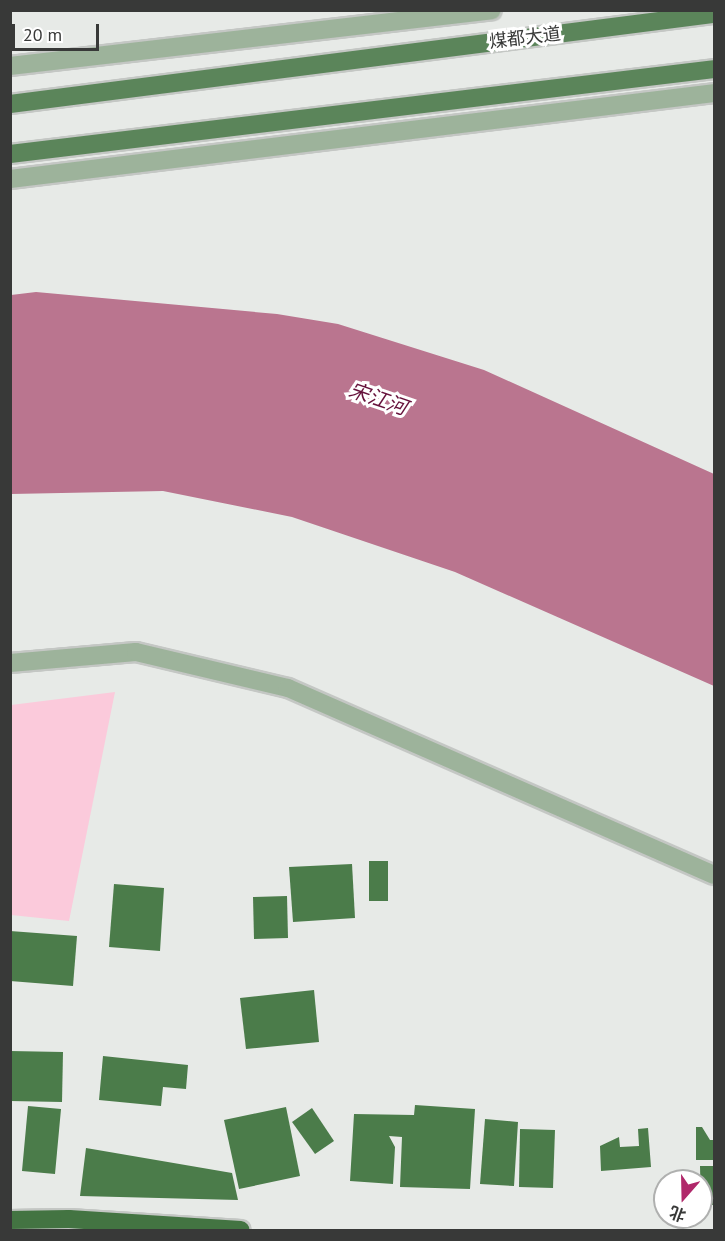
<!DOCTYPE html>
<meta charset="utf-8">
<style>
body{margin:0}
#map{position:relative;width:725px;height:1241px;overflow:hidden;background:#e7eae7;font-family:"PT Sans","Noto Sans SC",sans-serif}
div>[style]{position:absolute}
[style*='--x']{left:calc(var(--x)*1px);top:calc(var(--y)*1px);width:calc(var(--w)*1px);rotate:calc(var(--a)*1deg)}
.green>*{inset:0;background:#fbcadb}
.water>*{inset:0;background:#ba758f}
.building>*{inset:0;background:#4b7c4a}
.roads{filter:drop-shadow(2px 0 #c4c7c4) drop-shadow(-2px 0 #c4c7c4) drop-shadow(0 2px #c4c7c4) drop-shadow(0 -2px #c4c7c4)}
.minor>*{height:18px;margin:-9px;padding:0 9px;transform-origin:9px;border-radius:9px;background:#9db39b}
.major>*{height:18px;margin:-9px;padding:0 9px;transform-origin:9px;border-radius:9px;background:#5b855a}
.highway>*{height:18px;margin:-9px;padding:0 9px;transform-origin:9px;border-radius:9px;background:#437442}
span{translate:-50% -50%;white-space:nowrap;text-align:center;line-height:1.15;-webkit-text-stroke:6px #fff;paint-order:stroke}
.street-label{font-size:18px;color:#383938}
.water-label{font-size:20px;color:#66113b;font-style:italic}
.frame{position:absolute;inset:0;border:12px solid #383938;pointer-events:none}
.north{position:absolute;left:653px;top:1169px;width:60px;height:60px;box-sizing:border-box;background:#fff;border:2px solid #afb0af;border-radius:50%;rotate:200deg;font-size:16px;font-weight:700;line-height:24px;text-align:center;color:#383938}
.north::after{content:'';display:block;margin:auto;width:21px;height:27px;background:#b0286a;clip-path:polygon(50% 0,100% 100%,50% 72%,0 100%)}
.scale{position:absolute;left:12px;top:24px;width:87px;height:27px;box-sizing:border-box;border:3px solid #383938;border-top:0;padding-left:8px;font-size:18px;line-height:21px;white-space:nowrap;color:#383938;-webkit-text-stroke:4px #fff;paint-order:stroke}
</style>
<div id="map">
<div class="green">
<i style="clip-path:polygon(115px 692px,69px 921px,11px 915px,11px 705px)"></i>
</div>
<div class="water">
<i style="clip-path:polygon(36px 292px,277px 314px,338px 324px,484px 370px,714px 474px,714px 686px,455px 572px,292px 517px,163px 491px,11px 494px,11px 295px)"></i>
</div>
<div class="building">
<i style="clip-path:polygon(369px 861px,388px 861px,388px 901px,369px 901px)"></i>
<i style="clip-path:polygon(352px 864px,355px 918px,293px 922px,289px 867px)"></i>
<i style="clip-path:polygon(114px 884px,164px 888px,160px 951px,109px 947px)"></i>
<i style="clip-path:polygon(287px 896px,288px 938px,254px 939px,253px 897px)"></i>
<i style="clip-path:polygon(10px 931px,77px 936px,73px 986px,10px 981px)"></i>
<i style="clip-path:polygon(314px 990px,319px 1042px,246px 1049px,240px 998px)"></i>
<i style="clip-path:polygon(10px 1051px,63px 1052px,62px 1102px,10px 1101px)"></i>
<i style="clip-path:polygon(103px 1056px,188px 1065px,186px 1089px,163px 1087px,161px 1106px,99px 1100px)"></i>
<i style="clip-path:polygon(415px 1105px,475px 1109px,470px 1189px,400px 1187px,402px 1137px,389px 1136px,395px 1147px,393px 1184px,350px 1181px,354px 1114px,414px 1115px)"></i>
<i style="clip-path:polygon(28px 1106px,61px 1109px,55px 1174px,22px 1171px)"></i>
<i style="clip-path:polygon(286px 1107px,300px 1176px,239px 1189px,224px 1120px)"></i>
<i style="clip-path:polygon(312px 1108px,334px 1141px,315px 1154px,292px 1122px)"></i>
<i style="clip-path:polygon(485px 1119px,518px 1122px,514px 1186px,480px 1184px)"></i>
<i style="clip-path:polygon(696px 1127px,702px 1127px,710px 1140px,714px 1140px,714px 1160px,696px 1160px)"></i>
<i style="clip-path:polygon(648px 1128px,651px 1167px,601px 1171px,600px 1146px,619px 1137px,620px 1147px,639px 1146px,638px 1129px)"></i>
<i style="clip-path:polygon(520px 1129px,555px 1130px,553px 1188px,519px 1187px)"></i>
<i style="clip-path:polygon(86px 1148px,232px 1173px,238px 1200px,80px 1196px)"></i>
<i style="clip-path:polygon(700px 1166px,714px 1166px,714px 1205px,701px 1205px)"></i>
</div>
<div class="roads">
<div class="minor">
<i style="--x:10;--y:66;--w:485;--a:-6.6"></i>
<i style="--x:10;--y:179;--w:709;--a:-6.96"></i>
<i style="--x:10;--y:663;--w:126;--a:-5"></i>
<i style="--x:136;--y:652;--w:156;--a:13.3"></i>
<i style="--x:288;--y:688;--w:465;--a:23.7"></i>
</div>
<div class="major">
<i style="--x:10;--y:104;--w:710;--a:-7.29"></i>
<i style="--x:10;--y:154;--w:709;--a:-6.88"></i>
</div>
<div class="highway">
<i style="--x:10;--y:1220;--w:59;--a:-1"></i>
<i style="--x:69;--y:1219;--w:172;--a:3.7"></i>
</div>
</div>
<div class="street-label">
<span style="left:525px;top:38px;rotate:-7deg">煤都大道</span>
</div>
<div class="water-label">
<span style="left:378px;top:399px;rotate:19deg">宋江河</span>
</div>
<div class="frame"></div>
<div class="north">北</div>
<div class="scale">20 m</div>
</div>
